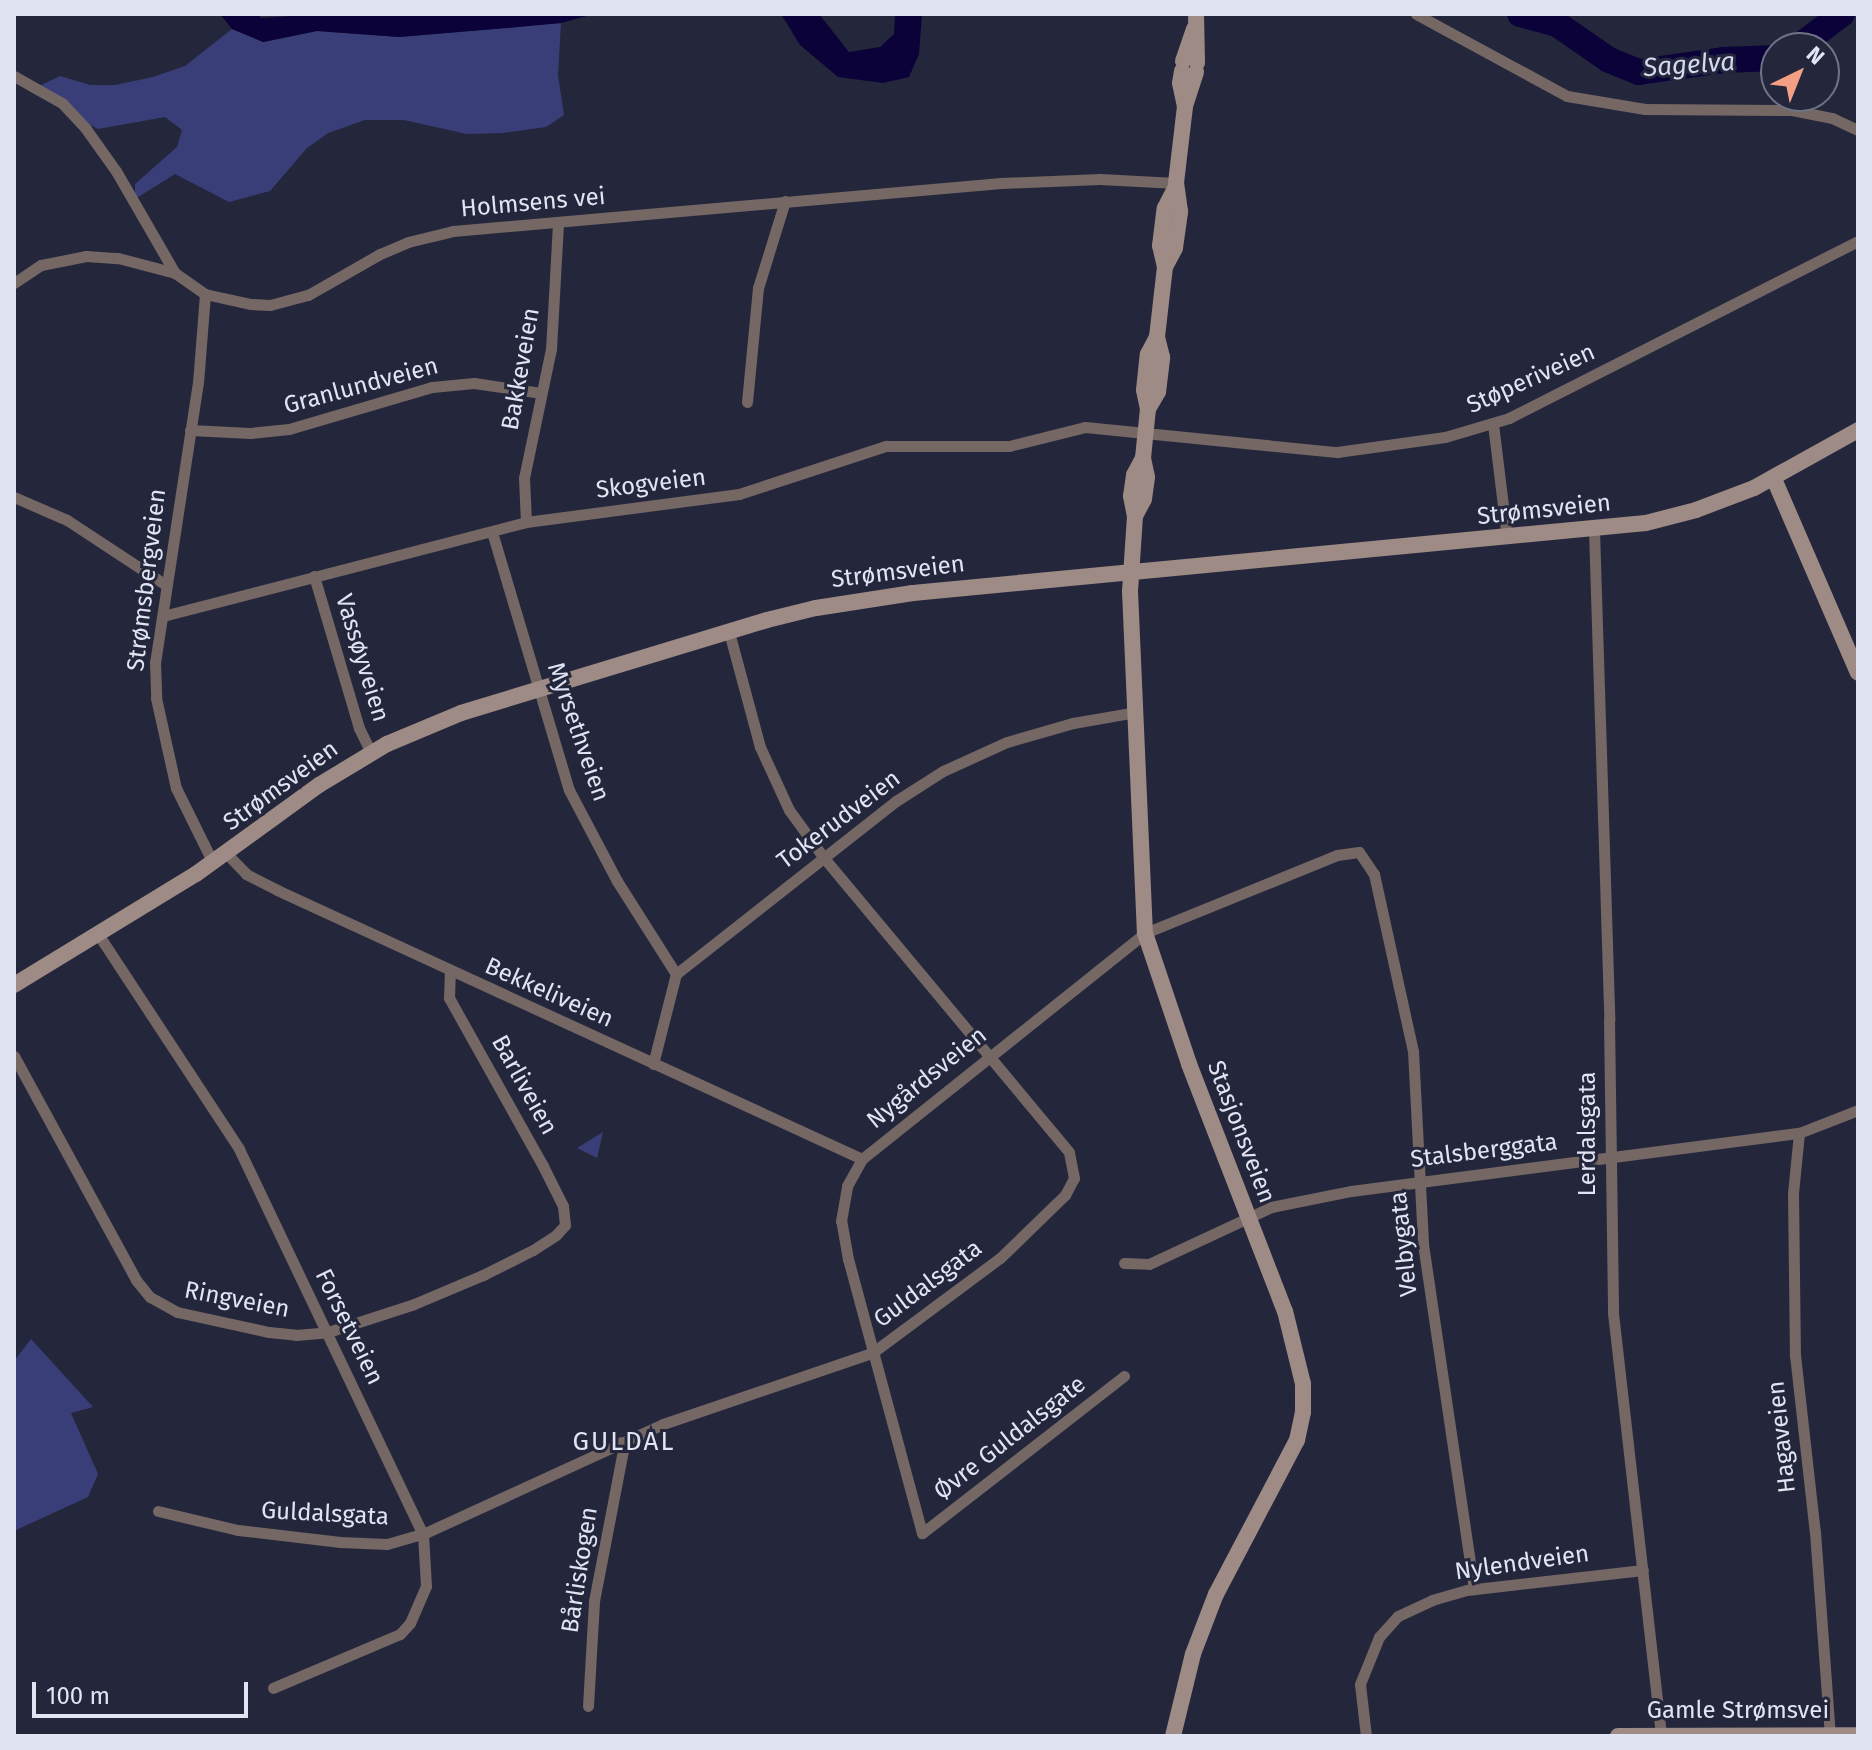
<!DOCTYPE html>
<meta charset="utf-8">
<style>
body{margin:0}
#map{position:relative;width:1872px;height:1750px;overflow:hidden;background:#24273c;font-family:"Fira Sans",sans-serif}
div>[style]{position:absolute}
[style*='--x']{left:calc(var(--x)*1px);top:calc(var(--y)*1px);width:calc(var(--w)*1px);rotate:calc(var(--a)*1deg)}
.green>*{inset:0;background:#393e79}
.water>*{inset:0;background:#0a0238}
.river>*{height:26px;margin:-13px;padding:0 13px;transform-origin:13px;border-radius:13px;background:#0a0238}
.minor>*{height:11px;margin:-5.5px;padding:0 5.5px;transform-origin:5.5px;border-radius:5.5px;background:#746764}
.secondary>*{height:16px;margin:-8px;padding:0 8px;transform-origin:8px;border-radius:8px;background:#9f8b85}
span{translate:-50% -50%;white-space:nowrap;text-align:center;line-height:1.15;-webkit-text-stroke:6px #24273c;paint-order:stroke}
.street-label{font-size:24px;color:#e1e4f2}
.water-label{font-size:26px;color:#d4d9ef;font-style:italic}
.neighbourhood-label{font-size:26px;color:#e1e4f2;letter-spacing:2px}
.frame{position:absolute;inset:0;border:16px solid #e1e4f2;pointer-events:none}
.north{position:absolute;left:1760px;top:32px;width:80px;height:80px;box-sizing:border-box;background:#24273c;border:2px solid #707385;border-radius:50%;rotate:43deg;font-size:22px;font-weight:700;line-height:32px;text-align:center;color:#e1e4f2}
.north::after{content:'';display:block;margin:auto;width:28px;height:36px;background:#f39f85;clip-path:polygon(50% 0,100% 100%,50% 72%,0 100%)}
.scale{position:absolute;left:32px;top:1682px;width:216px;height:36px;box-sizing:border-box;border:4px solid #e1e4f2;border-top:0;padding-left:10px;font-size:24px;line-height:28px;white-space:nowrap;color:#e1e4f2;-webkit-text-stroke:6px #24273c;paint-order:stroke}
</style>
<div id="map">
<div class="green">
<i style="clip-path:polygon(561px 23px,558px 75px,564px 115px,546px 127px,503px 133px,467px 134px,404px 120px,365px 120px,328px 133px,307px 148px,270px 191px,229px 202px,175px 174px,135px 199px,135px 184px,177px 147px,182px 130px,165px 117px,98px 129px,29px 91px,60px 76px,90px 85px,115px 85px,153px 77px,185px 66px,232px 29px,264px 42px,317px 31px,399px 37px)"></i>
<i style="clip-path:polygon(603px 1132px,597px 1158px,577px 1148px)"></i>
<i style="clip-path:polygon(31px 1339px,93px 1407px,71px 1413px,98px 1474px,88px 1497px,14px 1531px,14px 1361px)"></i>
</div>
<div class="water">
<i style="clip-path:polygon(220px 14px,257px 14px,261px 18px,320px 14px,594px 14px,561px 23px,507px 28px,399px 37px,317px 31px,263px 42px,232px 29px)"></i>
<i style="clip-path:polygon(781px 14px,819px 14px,849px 52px,880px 47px,894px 34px,895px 14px,922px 14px,919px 54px,909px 77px,883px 83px,838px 77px,800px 45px)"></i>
</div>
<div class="river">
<i style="--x:1520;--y:14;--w:38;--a:15"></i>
<i style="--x:1557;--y:24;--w:63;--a:34.7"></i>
<i style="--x:1609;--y:60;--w:32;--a:22"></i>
<i style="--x:1639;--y:72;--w:85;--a:-8.1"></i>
<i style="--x:1723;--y:60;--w:53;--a:-2.2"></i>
<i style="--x:1797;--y:48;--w:56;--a:-37.1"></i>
</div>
<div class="minor">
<i style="--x:1416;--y:14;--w:172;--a:28.5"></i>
<i style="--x:1567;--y:96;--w:79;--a:9.5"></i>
<i style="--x:1645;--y:109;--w:147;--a:0.4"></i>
<i style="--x:1792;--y:110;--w:41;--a:11.3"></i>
<i style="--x:1832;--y:118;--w:29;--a:25"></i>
<i style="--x:14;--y:76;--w:55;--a:29.4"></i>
<i style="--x:62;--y:103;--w:35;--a:47"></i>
<i style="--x:86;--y:129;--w:52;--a:54.5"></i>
<i style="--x:116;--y:171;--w:118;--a:60"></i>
<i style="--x:175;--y:273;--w:37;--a:35"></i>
<i style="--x:205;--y:294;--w:47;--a:12.3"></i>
<i style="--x:251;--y:304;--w:19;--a:3"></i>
<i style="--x:270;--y:305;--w:39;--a:-15"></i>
<i style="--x:308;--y:295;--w:83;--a:-29.7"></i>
<i style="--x:380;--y:254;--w:30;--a:-23"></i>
<i style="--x:408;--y:242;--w:46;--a:-13.7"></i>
<i style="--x:453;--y:231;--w:550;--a:-5.01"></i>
<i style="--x:1001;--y:183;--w:99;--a:-2.3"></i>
<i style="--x:1100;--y:179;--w:76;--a:3"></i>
<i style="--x:14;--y:283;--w:32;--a:-34"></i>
<i style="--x:41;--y:265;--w:46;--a:-11.3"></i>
<i style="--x:86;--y:256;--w:32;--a:4"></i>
<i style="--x:118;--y:258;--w:59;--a:14.7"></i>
<i style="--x:205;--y:294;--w:88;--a:94.5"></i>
<i style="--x:198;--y:382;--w:283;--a:98.7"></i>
<i style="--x:155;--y:662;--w:36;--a:88"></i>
<i style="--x:156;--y:698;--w:92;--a:77.5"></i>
<i style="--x:176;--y:788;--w:84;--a:63.7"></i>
<i style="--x:747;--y:402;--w:115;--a:-84.5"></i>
<i style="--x:758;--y:288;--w:91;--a:-72.8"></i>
<i style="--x:1493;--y:424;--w:115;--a:83"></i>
<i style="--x:190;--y:430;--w:60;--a:2.9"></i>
<i style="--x:250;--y:433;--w:39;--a:-6"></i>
<i style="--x:289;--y:429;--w:149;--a:-16.4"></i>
<i style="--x:432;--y:387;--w:42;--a:-5.4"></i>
<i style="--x:474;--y:383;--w:68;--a:8.5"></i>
<i style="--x:14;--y:497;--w:58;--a:23.5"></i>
<i style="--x:67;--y:520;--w:118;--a:33.3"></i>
<i style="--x:526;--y:522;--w:44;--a:-92.6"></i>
<i style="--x:524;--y:478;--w:132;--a:-78.2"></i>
<i style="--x:551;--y:349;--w:126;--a:-86.8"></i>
<i style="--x:1594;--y:530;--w:490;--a:88.2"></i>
<i style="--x:1609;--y:1020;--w:293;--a:89.2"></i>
<i style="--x:1613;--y:1313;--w:425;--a:83.5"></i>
<i style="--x:492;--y:532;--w:269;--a:73.4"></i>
<i style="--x:569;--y:790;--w:103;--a:62.2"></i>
<i style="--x:617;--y:881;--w:110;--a:57.6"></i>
<i style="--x:314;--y:576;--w:159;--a:73.5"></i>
<i style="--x:359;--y:728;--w:28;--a:64"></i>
<i style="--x:163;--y:616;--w:375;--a:-14.5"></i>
<i style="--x:526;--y:522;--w:215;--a:-7.5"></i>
<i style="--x:739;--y:494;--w:155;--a:-18.1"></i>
<i style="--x:886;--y:446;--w:123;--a:0"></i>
<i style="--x:1009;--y:446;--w:78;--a:-14"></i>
<i style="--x:1085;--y:427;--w:253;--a:5.7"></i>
<i style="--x:1337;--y:452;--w:109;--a:-7.9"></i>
<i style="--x:1445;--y:437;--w:67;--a:-16.5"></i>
<i style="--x:1509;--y:418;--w:391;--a:-26.9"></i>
<i style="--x:227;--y:854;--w:28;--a:46"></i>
<i style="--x:246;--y:874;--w:35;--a:27"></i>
<i style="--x:277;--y:890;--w:644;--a:24.69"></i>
<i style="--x:98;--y:934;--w:257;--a:56.7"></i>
<i style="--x:239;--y:1149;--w:427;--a:64.5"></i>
<i style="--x:423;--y:1534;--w:52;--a:86.7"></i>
<i style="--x:426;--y:1586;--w:40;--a:113.4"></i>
<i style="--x:410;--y:1623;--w:15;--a:132"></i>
<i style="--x:400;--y:1634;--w:138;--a:157"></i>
<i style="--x:14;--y:1056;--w:255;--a:61.4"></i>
<i style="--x:136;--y:1280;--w:22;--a:51"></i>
<i style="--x:150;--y:1297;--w:31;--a:29"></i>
<i style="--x:177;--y:1312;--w:94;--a:12.3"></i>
<i style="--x:269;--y:1332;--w:27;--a:6"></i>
<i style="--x:296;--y:1335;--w:32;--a:-5"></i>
<i style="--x:328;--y:1332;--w:90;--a:-18"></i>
<i style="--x:414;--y:1304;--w:75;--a:-22.8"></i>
<i style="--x:483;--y:1275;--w:56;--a:-26.6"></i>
<i style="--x:533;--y:1250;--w:27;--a:-33"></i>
<i style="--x:556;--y:1235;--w:13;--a:-48"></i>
<i style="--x:565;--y:1225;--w:19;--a:-96"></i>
<i style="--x:563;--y:1206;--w:45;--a:-116.6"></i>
<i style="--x:543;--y:1166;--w:193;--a:-119.2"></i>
<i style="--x:449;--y:998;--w:25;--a:-88"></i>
<i style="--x:653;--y:1064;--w:93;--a:-75.7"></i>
<i style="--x:676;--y:974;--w:280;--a:-38.2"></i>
<i style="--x:896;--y:801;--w:56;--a:-32.6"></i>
<i style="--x:943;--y:771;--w:70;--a:-24.4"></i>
<i style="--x:1007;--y:742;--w:69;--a:-16.1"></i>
<i style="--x:1073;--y:723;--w:65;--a:-9.8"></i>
<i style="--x:1799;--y:1133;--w:60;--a:95.7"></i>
<i style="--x:1793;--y:1193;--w:162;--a:89.3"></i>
<i style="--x:1795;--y:1355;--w:178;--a:83.6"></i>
<i style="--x:1815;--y:1532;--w:205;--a:85.8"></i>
<i style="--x:1124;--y:1263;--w:25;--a:2"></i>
<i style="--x:1149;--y:1264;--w:135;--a:-25"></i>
<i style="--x:1271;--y:1207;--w:82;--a:-11.3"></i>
<i style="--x:1351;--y:1191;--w:452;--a:-7.4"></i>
<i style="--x:1799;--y:1133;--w:63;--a:-21.3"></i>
<i style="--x:1124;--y:1376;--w:256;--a:142.1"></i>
<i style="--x:922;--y:1533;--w:284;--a:-105.1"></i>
<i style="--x:848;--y:1259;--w:39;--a:-100"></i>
<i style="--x:841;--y:1221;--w:36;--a:-80"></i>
<i style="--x:847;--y:1186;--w:31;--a:-61"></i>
<i style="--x:862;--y:1159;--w:362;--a:-38.6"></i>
<i style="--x:1145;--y:933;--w:207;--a:-22.1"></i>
<i style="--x:1337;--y:855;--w:22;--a:-8"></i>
<i style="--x:1359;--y:852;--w:27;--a:56"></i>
<i style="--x:1374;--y:874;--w:181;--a:77.6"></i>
<i style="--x:1413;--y:1051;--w:193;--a:87"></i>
<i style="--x:1423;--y:1244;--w:349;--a:81.6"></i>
<i style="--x:158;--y:1511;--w:82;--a:13.4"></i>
<i style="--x:238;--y:1530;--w:103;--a:6.7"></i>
<i style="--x:340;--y:1542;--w:47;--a:2.4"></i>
<i style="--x:387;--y:1544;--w:37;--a:-16"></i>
<i style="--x:423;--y:1534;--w:264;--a:-24.6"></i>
<i style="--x:663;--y:1424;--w:221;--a:-18.8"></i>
<i style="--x:872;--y:1353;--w:159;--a:-36.6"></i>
<i style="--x:1000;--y:1258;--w:91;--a:-44.1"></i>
<i style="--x:1065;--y:1195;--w:19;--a:-62"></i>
<i style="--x:1074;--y:1178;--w:26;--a:-101"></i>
<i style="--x:1069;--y:1152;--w:383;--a:-129.8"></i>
<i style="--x:824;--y:858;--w:59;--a:-126.1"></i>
<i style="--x:789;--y:810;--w:69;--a:-114.7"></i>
<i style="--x:760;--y:747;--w:119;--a:-105.1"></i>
<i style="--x:588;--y:1706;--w:105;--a:-86.7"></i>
<i style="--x:594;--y:1601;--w:153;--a:-79.1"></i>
<i style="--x:623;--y:1451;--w:9;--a:-103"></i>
<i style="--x:1366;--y:1736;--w:52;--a:-96.6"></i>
<i style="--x:1360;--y:1684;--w:51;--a:-68"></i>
<i style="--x:1379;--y:1637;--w:28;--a:-48"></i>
<i style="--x:1398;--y:1616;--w:38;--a:-25"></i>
<i style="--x:1432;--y:1600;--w:36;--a:-16"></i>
<i style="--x:1467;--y:1590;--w:177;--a:-6.5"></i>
</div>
<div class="secondary">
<i style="--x:1196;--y:14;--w:49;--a:88.8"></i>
<i style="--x:1183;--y:61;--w:34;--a:-71"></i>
<i style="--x:1182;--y:71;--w:12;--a:99"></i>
<i style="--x:1180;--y:83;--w:24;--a:78"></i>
<i style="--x:1165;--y:267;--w:21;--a:-62"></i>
<i style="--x:1175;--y:248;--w:37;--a:-82"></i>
<i style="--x:1180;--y:211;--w:28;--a:-98"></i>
<i style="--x:1176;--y:183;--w:78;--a:-83.3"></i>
<i style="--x:1185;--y:106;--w:36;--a:-72"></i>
<i style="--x:1148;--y:409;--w:20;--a:-60"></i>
<i style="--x:1158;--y:392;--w:35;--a:-83"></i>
<i style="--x:1162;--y:357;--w:21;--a:-104"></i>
<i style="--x:1157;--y:337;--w:70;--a:-83.5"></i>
<i style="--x:1165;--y:267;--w:22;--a:-103"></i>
<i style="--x:1160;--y:246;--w:38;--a:-83"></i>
<i style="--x:1165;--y:208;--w:22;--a:-63"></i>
<i style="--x:1143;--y:458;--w:19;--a:118"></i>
<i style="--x:1134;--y:475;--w:21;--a:98"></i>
<i style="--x:1131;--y:496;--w:20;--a:79"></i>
<i style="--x:1135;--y:516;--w:75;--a:93.8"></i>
<i style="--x:1130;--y:591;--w:342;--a:87.5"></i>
<i style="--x:1145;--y:933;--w:138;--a:71.4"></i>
<i style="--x:1189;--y:1064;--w:265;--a:68.8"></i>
<i style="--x:1285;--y:1311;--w:75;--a:76.1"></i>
<i style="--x:1303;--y:1384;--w:28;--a:90"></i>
<i style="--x:1303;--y:1412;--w:29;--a:102"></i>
<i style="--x:1297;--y:1440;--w:174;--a:117.7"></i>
<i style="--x:1216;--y:1594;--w:64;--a:111"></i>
<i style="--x:1193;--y:1654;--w:84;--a:103.7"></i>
<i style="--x:1774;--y:479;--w:211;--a:66.6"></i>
<i style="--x:1135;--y:516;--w:19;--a:-62"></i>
<i style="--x:1144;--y:499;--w:22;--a:-82"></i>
<i style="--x:1147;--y:477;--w:19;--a:-102"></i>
<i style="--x:1143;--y:458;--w:49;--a:-84.2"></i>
<i style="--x:1148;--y:409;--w:19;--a:-102"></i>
<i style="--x:1144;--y:390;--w:36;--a:-84"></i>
<i style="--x:1148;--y:354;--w:19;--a:-62"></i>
<i style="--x:14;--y:985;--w:213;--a:-31.4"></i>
<i style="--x:196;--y:874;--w:152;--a:-35.9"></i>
<i style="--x:319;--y:785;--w:79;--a:-31.1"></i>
<i style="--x:387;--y:744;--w:80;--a:-22.7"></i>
<i style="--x:461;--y:713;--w:320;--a:-16.9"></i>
<i style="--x:767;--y:620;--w:50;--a:-13.8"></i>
<i style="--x:816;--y:608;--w:98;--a:-8.8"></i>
<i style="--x:913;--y:593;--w:736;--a:-5.46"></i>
<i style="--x:1646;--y:523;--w:52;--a:-14.6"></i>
<i style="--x:1696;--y:510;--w:62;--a:-20.8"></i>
<i style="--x:1754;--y:488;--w:119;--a:-29.1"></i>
<i style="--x:1618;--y:1736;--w:240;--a:-0.2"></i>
</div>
<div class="street-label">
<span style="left:533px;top:203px;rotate:-5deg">Holmsens vei</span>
<span style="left:521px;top:369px;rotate:-80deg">Bakkeveien</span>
<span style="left:1531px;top:379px;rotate:-24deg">Støperiveien</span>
<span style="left:361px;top:386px;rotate:-15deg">Granlundveien</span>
<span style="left:651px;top:484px;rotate:-7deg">Skogveien</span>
<span style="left:1544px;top:510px;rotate:-6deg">Strømsveien</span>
<span style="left:898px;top:572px;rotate:-7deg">Strømsveien</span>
<span style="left:147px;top:580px;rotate:-83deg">Strømsbergveien</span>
<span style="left:362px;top:658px;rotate:73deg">Vassøyveien</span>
<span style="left:578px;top:732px;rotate:71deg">Myrsethveien</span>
<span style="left:281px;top:786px;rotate:-36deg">Strømsveien</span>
<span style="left:839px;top:820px;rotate:-37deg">Tokerudveien</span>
<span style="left:549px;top:993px;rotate:24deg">Bekkeliveien</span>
<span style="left:927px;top:1078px;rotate:-39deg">Nygårdsveien</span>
<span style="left:524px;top:1085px;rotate:61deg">Barliveien</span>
<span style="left:1241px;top:1132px;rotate:69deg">Stasjonsveien</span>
<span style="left:1588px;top:1134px;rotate:-90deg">Lerdalsgata</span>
<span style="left:1484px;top:1151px;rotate:-7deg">Stalsberggata</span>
<span style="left:1404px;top:1244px;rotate:-96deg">Velbygata</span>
<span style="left:928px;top:1284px;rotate:-37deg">Guldalsgata</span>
<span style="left:237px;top:1300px;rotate:11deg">Ringveien</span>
<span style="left:349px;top:1327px;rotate:64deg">Forsetveien</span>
<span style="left:1782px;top:1437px;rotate:-96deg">Hagaveien</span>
<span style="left:1010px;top:1438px;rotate:-38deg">Øvre Guldalsgate</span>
<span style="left:325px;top:1514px;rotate:3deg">Guldalsgata</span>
<span style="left:1522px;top:1563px;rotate:-8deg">Nylendveien</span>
<span style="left:580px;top:1570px;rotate:-81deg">Bårliskogen</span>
<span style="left:1738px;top:1711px">Gamle Strømsvei</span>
</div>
<div class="water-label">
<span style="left:1689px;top:65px;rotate:-4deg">Sagelva</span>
</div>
<div class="neighbourhood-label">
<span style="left:624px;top:1442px">GULDAL</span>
</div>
<div class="frame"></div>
<div class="north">N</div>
<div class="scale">100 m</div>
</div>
